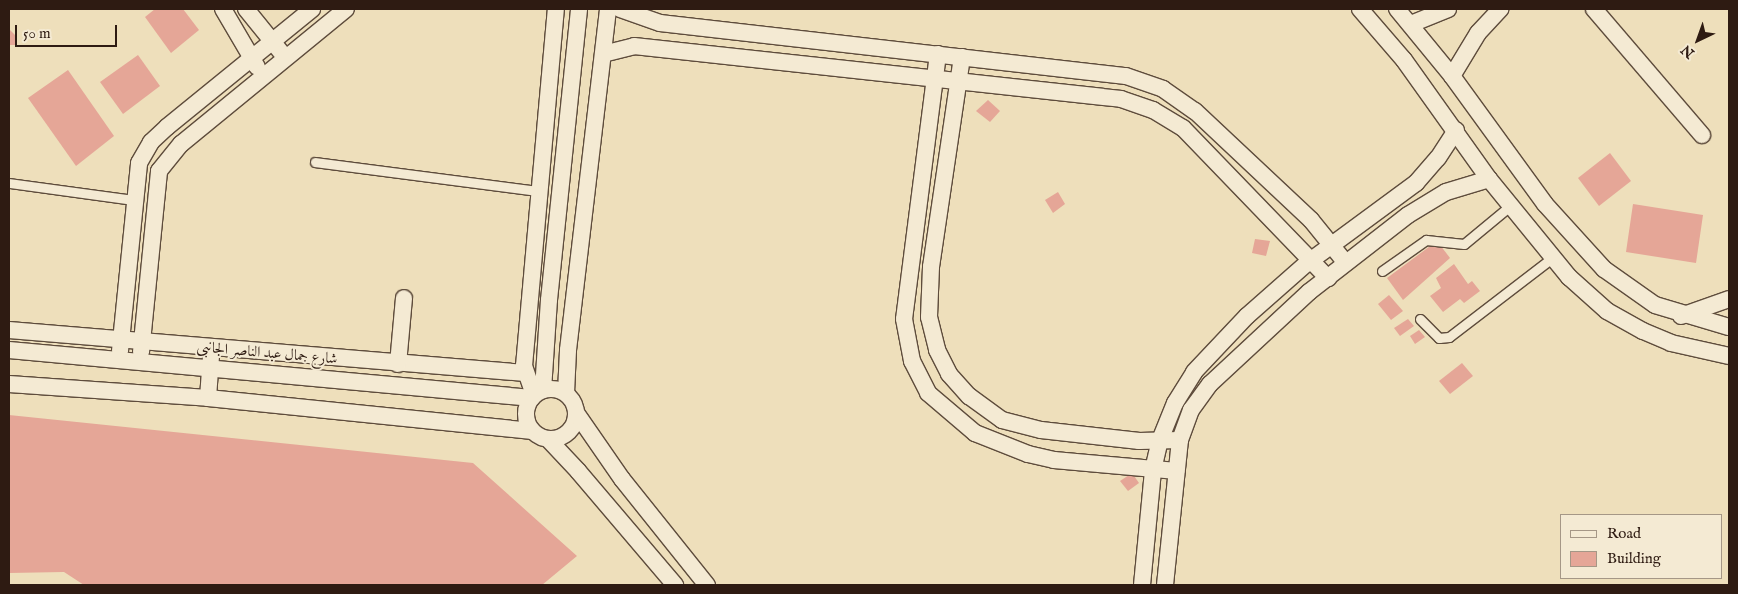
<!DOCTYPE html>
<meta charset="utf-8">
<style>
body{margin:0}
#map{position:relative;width:1738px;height:594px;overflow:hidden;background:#eedfbb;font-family:"IM FELL English",Amiri,serif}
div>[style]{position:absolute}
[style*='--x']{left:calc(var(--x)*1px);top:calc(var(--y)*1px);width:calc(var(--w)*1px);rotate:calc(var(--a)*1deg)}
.building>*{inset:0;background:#e5a697}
.roads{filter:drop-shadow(1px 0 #5e4c3c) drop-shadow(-1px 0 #5e4c3c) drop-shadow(0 1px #5e4c3c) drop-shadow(0 -1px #5e4c3c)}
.service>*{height:9px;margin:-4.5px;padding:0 4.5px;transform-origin:4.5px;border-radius:4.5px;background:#f4ead3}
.minor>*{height:16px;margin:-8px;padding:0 8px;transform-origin:8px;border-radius:8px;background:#f4ead3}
.minor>.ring{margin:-8px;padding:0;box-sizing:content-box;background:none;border:16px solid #f4ead3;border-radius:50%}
span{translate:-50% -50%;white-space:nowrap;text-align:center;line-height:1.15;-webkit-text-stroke:4px #f4ead3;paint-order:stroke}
.street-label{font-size:15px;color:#2e1b12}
.frame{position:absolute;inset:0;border:10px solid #2e1b12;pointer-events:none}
.legend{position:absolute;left:1560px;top:514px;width:162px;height:65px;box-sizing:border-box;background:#f4ead3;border:1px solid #a59786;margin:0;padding:6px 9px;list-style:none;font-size:15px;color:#2e1b12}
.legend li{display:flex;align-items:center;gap:10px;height:25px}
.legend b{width:25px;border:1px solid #a59786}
.north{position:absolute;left:1673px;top:15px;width:50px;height:50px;-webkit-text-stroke:4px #f4ead3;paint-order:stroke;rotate:222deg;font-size:14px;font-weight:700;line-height:20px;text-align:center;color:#2e1b12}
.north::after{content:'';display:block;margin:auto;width:18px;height:22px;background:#2e1b12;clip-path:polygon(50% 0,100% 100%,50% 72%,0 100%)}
.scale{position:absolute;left:15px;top:25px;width:102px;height:22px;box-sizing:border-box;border:2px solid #2e1b12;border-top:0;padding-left:6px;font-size:15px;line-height:18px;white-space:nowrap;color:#2e1b12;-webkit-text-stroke:4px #f4ead3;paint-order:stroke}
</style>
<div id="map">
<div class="building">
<i style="clip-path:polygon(155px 9px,183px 9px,199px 30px,171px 53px,145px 17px)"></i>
<i style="clip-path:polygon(9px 29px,16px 36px,15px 45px,9px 45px)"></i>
<i style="clip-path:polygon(138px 55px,160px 86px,123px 114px,100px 82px)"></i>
<i style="clip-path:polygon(68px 70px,114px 136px,76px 166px,28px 98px)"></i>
<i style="clip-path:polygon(988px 100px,1000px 111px,990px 122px,976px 111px)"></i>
<i style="clip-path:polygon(1610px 153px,1631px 181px,1599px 206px,1578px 178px)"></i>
<i style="clip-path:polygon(1058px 192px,1065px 204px,1053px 213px,1045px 200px)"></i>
<i style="clip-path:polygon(1633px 204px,1703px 215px,1696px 263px,1626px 252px)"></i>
<i style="clip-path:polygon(1255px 239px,1270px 241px,1266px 256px,1252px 253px)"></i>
<i style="clip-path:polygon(1437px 241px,1450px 258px,1403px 300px,1387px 278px)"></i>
<i style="clip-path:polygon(1454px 264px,1468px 284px,1472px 281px,1480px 291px,1464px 303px,1460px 299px,1443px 312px,1430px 296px,1441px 288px,1436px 278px)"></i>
<i style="clip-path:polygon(1389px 295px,1403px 311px,1391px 320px,1378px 304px)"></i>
<i style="clip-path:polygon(1408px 319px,1414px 326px,1400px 336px,1394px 328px)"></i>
<i style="clip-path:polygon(1419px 330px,1425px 337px,1415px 344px,1410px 336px)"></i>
<i style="clip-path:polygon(1462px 363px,1473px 376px,1450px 394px,1439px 381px)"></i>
<i style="clip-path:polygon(9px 415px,473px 463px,577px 556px,542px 585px,84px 585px,64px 572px,9px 573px)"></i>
<i style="clip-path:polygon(1132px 473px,1139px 483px,1128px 491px,1120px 481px)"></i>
</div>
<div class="roads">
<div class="service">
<i style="--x:315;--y:162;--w:224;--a:7.4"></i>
<i style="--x:9;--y:183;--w:125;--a:7.8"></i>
<i style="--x:1382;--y:271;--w:54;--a:-35.2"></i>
<i style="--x:1426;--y:240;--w:38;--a:6"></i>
<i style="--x:1464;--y:244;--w:60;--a:-39.6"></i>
<i style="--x:1420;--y:319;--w:27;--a:45"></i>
<i style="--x:1439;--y:338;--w:10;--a:-6"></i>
<i style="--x:1449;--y:337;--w:130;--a:-37.5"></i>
</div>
<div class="minor">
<i style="--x:223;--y:9;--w:67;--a:59.6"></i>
<i style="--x:246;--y:9;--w:55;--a:50.9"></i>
<i style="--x:620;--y:9;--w:42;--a:19.3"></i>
<i style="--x:660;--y:23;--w:469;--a:6.5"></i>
<i style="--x:1126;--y:76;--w:39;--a:19"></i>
<i style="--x:1163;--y:89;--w:39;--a:35"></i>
<i style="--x:1195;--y:111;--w:159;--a:43.2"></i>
<i style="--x:1311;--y:220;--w:55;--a:50.9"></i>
<i style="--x:1360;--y:9;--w:67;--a:49.2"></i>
<i style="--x:1404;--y:60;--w:146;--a:54.5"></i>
<i style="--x:1489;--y:179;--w:127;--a:50.8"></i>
<i style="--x:1569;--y:277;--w:51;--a:41.8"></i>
<i style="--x:1607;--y:311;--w:41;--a:29.1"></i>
<i style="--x:1643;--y:331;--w:30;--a:23"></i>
<i style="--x:1671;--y:343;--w:59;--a:12.6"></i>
<i style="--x:1397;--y:9;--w:87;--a:50.6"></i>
<i style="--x:1452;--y:76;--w:158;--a:54"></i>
<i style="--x:1545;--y:204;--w:88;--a:47.8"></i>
<i style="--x:1604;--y:269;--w:62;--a:35.2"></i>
<i style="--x:1655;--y:305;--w:77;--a:16.6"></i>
<i style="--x:1594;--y:9;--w:166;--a:49.4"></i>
<i style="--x:1411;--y:24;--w:40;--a:-22"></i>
<i style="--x:603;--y:54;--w:32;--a:-14"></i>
<i style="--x:634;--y:46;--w:490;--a:6.2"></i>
<i style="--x:1121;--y:99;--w:34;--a:19"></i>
<i style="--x:1153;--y:110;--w:35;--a:31"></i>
<i style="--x:1183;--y:128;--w:209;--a:46"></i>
<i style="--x:938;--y:54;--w:267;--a:97.3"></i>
<i style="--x:904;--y:319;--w:43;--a:79.2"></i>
<i style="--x:912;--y:361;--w:36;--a:63"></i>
<i style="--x:928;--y:393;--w:62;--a:40.4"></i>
<i style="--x:975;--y:433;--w:57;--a:21.6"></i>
<i style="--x:1028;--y:454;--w:27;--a:13"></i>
<i style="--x:1054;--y:460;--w:123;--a:5.1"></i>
<i style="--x:962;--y:57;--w:212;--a:98.4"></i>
<i style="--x:931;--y:267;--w:50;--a:92.3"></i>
<i style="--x:929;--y:317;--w:34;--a:76"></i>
<i style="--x:937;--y:350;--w:27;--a:63"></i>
<i style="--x:949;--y:374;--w:30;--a:48"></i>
<i style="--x:969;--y:396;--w:41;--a:36"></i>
<i style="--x:1002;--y:420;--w:40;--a:14.4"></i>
<i style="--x:1041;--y:430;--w:99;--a:6.4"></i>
<i style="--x:1139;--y:441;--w:41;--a:-1.4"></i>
<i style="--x:1452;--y:76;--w:50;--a:-58.8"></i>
<i style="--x:1478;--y:33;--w:33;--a:-47"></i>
<i style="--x:1681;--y:316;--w:51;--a:-19.5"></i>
<i style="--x:9;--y:330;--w:518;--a:4.76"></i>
<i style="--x:9;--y:350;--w:525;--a:5.24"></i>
<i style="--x:120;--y:351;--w:189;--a:-84.2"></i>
<i style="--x:139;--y:163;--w:24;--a:-60"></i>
<i style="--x:151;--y:142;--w:22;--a:-43"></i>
<i style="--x:167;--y:127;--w:187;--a:-39.1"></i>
<i style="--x:141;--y:352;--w:182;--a:-84.3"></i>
<i style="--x:159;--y:171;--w:35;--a:-51"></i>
<i style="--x:181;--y:144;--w:213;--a:-39.3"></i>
<i style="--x:398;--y:364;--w:66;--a:-84.8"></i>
<i style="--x:9;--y:384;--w:199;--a:4"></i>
<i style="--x:208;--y:398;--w:326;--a:5.8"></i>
<i class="ring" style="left:526px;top:389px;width:34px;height:34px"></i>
<i style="--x:543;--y:390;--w:90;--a:-86.2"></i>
<i style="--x:549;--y:300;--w:293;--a:-84.1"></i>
<i style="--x:566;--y:393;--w:43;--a:-87.3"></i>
<i style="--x:568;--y:350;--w:343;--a:-83.3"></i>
<i style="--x:534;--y:395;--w:31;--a:-109"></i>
<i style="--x:524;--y:366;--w:358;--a:-84.9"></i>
<i style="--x:208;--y:398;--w:42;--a:-85.9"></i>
<i style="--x:577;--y:414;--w:79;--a:55.3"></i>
<i style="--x:622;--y:479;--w:136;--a:51.3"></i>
<i style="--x:548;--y:439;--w:44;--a:46.8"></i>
<i style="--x:578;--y:471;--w:150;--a:49.6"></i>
<i style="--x:1142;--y:585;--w:116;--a:-84.5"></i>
<i style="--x:1153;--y:470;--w:31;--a:-77"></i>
<i style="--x:1160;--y:440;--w:40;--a:-68"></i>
<i style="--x:1175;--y:403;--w:36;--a:-58"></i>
<i style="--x:1194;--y:372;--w:77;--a:-46.6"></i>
<i style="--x:1247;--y:316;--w:79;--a:-41.4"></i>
<i style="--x:1306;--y:264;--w:137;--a:-36.4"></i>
<i style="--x:1416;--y:183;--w:33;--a:-49"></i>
<i style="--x:1438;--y:158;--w:33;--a:-57"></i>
<i style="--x:1165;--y:585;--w:146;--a:-84.1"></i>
<i style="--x:1180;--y:440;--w:32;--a:-70"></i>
<i style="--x:1191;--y:410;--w:32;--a:-54"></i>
<i style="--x:1210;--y:384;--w:135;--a:-42.9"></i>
<i style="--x:1309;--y:292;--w:125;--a:-37.9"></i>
<i style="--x:1408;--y:215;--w:44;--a:-31.2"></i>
<i style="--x:1446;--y:192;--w:45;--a:-16.8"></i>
</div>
</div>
<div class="street-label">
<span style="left:267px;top:353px;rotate:5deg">شارع جمال عبد الناصر الجانبى</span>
</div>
<div class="frame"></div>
<ul class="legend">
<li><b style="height:6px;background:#f4ead3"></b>Road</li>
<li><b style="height:14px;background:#e5a697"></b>Building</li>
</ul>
<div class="north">N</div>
<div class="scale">50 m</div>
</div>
